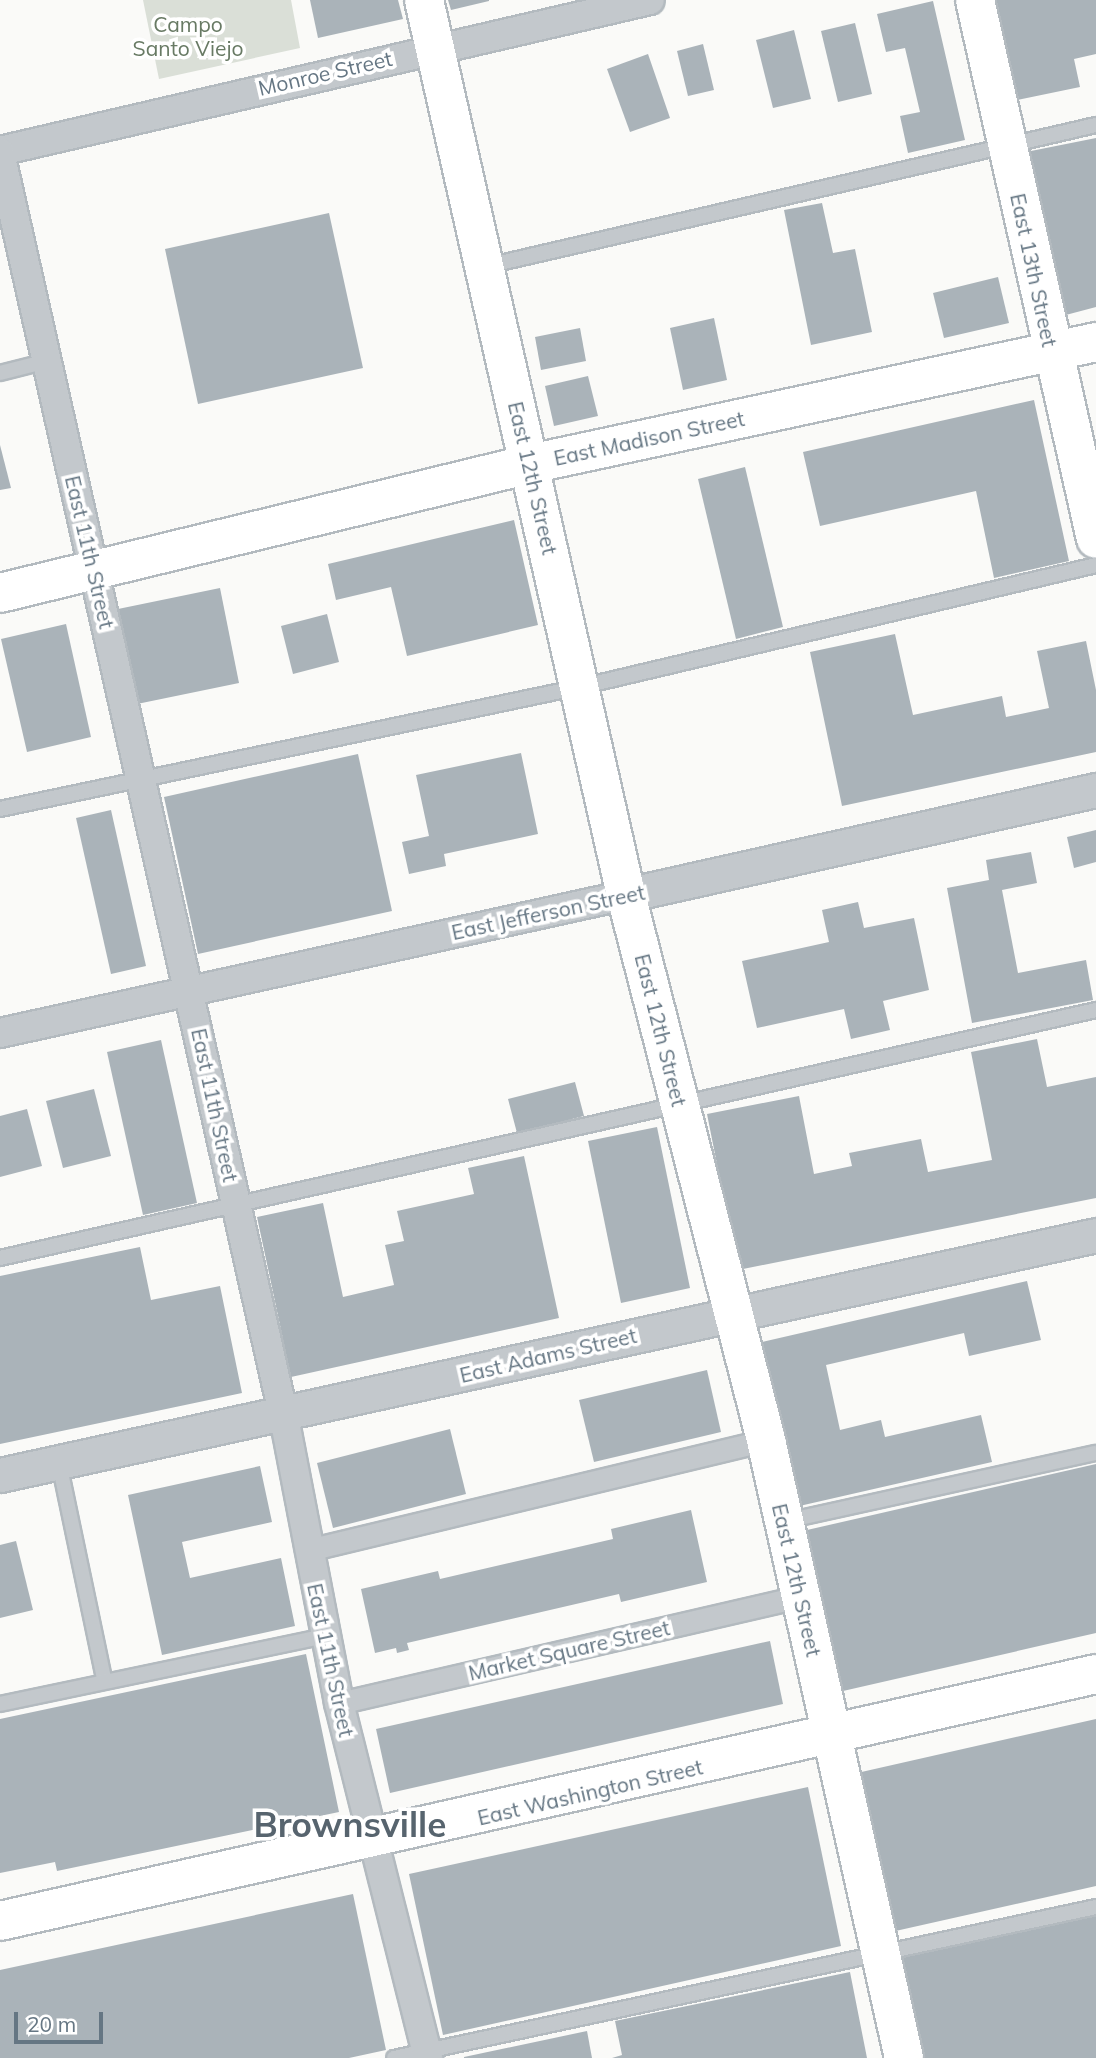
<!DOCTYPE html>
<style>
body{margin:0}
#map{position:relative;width:1096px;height:2058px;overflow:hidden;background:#fafaf8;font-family:Mulish,sans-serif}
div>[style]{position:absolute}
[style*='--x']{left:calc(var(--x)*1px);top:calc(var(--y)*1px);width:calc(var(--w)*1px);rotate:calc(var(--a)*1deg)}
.green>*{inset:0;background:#dadfd7}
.building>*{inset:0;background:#aab3b9}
.roads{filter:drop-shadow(2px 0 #b3babf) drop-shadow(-2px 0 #b3babf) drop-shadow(0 2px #b3babf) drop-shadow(0 -2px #b3babf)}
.service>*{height:14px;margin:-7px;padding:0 7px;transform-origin:7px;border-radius:7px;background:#c3c8cc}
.pedestrian>*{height:21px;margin:-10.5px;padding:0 10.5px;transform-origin:10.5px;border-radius:10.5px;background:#c3c8cc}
.minor>*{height:28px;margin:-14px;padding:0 14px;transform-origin:14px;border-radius:14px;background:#c3c8cc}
.tertiary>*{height:33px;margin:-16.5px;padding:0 16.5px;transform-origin:16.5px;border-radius:16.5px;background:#c3c8cc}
.secondary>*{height:38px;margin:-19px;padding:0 19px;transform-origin:19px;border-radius:19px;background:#fff}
.primary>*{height:38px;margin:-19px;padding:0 19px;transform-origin:19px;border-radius:19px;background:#fff}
span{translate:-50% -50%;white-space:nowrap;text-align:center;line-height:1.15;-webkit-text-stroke:7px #fff;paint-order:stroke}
.park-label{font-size:21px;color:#687a64}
.street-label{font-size:21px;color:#657683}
.town-label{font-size:35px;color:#57646e;font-weight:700}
.scale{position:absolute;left:14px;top:2012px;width:89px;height:32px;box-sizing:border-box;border:4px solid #657683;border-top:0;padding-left:9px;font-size:21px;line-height:24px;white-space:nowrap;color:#657683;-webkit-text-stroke:5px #fff;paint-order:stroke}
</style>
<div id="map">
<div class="green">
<i style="clip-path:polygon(143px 0,291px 0,300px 48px,159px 79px)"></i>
</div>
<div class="building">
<i style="clip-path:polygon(310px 0,398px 0,403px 19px,318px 38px)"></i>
<i style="clip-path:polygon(448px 0,489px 0,489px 1px,451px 10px)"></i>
<i style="clip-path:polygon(988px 0,1096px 0,1096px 54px,1074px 59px,1080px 87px,1008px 102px)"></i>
<i style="clip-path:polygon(933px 1px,965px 140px,908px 153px,900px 116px,920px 112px,905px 48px,886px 52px,877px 14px)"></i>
<i style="clip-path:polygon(855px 23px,872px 94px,838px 102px,821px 31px)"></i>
<i style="clip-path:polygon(794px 30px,811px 99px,773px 108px,756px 40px)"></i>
<i style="clip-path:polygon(703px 44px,714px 90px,688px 96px,677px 51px)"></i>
<i style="clip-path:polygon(648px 54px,670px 118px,630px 132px,607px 69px)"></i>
<i style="clip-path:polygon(1096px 138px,1096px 307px,1062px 316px,1026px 152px)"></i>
<i style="clip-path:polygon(822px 203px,833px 253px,855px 249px,872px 332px,811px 345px,784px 210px)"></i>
<i style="clip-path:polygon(329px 213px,363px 368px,198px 404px,165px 249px)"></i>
<i style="clip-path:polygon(998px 277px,1009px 323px,944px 338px,933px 293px)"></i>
<i style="clip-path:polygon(714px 318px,727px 380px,683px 390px,670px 328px)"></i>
<i style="clip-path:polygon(580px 328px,586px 361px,541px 370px,535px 337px)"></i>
<i style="clip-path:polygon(588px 376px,598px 416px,554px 426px,545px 386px)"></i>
<i style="clip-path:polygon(1034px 400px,1069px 561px,994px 578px,976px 491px,820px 526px,803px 452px)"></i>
<i style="clip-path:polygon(0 445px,11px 488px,0 490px)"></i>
<i style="clip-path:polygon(745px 467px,783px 627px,736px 639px,698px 479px)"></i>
<i style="clip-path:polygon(514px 520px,538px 625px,407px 656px,391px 587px,336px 600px,328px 564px)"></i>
<i style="clip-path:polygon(220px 588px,239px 683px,137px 704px,118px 609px)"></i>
<i style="clip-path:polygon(327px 614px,339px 662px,293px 674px,281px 626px)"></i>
<i style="clip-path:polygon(66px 624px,91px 737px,27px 752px,1px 639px)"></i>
<i style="clip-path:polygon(895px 634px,913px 715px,1002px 696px,1006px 717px,1049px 708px,1037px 651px,1086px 641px,1096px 690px,1096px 752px,842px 806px,810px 652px)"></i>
<i style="clip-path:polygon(521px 753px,538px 834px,444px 854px,446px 866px,409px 874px,402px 842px,429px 836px,416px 775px)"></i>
<i style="clip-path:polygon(358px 754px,392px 911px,198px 954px,164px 797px)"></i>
<i style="clip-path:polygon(111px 810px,146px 966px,111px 974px,76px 818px)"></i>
<i style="clip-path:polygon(1096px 830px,1096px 862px,1074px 868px,1067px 837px)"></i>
<i style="clip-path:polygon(1031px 852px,1037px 883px,1002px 890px,1018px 973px,1086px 960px,1093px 1000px,972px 1023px,947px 888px,989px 880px,986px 860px)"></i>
<i style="clip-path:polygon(858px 902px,864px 928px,914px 918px,929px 990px,883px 1001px,890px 1030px,851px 1039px,844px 1009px,757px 1028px,742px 961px,829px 942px,822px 910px)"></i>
<i style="clip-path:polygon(1037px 1039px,1047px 1087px,1096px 1077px,1096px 1198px,738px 1270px,707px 1114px,799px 1096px,814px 1174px,852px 1166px,849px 1153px,921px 1139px,928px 1172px,992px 1160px,971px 1052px)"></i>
<i style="clip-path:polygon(161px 1040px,197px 1203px,143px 1215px,107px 1052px)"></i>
<i style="clip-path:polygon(575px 1082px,584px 1116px,517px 1133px,508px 1099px)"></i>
<i style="clip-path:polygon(94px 1089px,111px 1156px,63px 1168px,46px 1101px)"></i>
<i style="clip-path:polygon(27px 1109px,42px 1166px,0 1177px,0 1116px)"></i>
<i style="clip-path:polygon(657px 1127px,690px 1288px,621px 1303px,588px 1141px)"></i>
<i style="clip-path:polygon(524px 1156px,559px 1318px,291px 1377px,257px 1217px,323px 1203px,343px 1297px,394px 1285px,385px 1245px,404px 1241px,397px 1211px,474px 1194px,468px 1168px)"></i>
<i style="clip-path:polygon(140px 1247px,151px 1300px,220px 1286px,242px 1393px,0 1444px,0 1276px)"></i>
<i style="clip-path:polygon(1027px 1281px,1041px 1340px,969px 1356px,964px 1333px,826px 1365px,840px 1430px,881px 1420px,885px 1437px,981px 1415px,992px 1462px,795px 1507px,758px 1343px)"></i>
<i style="clip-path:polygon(707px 1370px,721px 1432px,594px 1462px,579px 1400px)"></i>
<i style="clip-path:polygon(450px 1429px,466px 1494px,333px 1528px,317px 1463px)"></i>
<i style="clip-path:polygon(1096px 1464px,1096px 1633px,843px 1691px,807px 1530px)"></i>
<i style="clip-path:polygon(260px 1466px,272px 1522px,182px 1542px,190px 1578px,281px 1558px,295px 1626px,162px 1655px,128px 1495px)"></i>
<i style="clip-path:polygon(691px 1510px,707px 1582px,621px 1602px,619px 1594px,407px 1643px,409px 1650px,397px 1653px,396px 1648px,375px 1653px,361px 1589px,438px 1571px,440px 1579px,613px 1539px,611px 1529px)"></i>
<i style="clip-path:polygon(16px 1541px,33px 1610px,0 1618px,0 1545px)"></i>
<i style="clip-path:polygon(770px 1641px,783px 1704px,390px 1793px,376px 1729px)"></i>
<i style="clip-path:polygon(306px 1654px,339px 1812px,57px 1871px,55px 1862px,0 1873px,0 1719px)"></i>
<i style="clip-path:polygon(1096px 1719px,1096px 1886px,891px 1932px,857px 1773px)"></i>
<i style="clip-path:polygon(808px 1787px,841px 1946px,443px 2035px,409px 1874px)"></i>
<i style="clip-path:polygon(353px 1894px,386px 2050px,349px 2058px,0 2058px,0 1970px)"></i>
<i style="clip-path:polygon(1096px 1915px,1096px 2058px,922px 2058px,901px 1956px)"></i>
<i style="clip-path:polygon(850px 1972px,867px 2058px,612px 2058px,622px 2055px,615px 2021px)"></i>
<i style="clip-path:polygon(587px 2031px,592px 2058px,464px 2058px,464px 2057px)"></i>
</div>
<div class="roads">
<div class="service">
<i style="--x:487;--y:266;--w:625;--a:-13.04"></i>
<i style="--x:0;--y:373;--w:49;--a:-14.3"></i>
<i style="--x:0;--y:809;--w:593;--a:-11.88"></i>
<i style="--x:580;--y:687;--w:530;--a:-13.3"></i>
<i style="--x:0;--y:1258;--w:1124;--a:-12.75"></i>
<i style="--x:59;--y:1463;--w:221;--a:78.2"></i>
<i style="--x:786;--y:1521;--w:317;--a:-12.4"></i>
<i style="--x:0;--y:1704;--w:332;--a:-11.8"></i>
<i style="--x:394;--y:2058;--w:718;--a:-12.14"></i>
</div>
<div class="pedestrian">
<i style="--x:308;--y:1550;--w:471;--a:-13.5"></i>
<i style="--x:339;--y:1703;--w:472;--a:-13"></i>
</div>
<div class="minor">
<i style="--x:0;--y:151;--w:667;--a:-13.08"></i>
<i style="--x:0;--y:153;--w:1296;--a:77.34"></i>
<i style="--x:284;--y:1417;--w:291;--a:79.1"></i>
<i style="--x:339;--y:1703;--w:366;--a:75.9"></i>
<i style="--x:0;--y:1033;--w:641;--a:-12.43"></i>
</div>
<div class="tertiary">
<i style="--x:626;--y:895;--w:482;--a:-12.6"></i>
<i style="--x:0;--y:1475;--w:1122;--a:-12.35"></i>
</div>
<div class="secondary">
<i style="--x:424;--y:0;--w:918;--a:77.28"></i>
<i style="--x:626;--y:895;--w:563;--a:75.59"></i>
<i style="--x:766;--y:1440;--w:633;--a:77.41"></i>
<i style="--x:975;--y:0;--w:552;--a:77.35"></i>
<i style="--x:0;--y:593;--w:545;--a:-13.68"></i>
<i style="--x:530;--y:464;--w:579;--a:-12.16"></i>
</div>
<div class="primary">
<i style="--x:0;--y:1921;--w:1123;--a:-12.7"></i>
</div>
</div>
<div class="park-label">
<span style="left:188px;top:36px">Campo<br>Santo Viejo</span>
</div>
<div class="street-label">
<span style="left:325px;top:73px;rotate:-13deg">Monroe Street</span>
<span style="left:1034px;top:270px;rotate:78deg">East 13th Street</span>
<span style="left:649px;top:438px;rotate:-12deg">East Madison Street</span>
<span style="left:533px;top:478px;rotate:77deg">East 12th Street</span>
<span style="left:90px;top:552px;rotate:77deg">East 11th Street</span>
<span style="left:548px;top:912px;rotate:-12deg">East Jefferson Street</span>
<span style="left:661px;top:1030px;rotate:76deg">East 12th Street</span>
<span style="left:215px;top:1105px;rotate:78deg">East 11th Street</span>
<span style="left:548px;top:1355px;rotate:-13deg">East Adams Street</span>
<span style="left:797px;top:1580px;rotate:77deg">East 12th Street</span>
<span style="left:569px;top:1650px;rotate:-13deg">Market Square Street</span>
<span style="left:331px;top:1660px;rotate:78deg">East 11th Street</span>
<span style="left:590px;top:1792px;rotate:-13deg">East Washington Street</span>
</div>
<div class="town-label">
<span style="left:350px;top:1824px">Brownsville</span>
</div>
<div class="scale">20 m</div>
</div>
